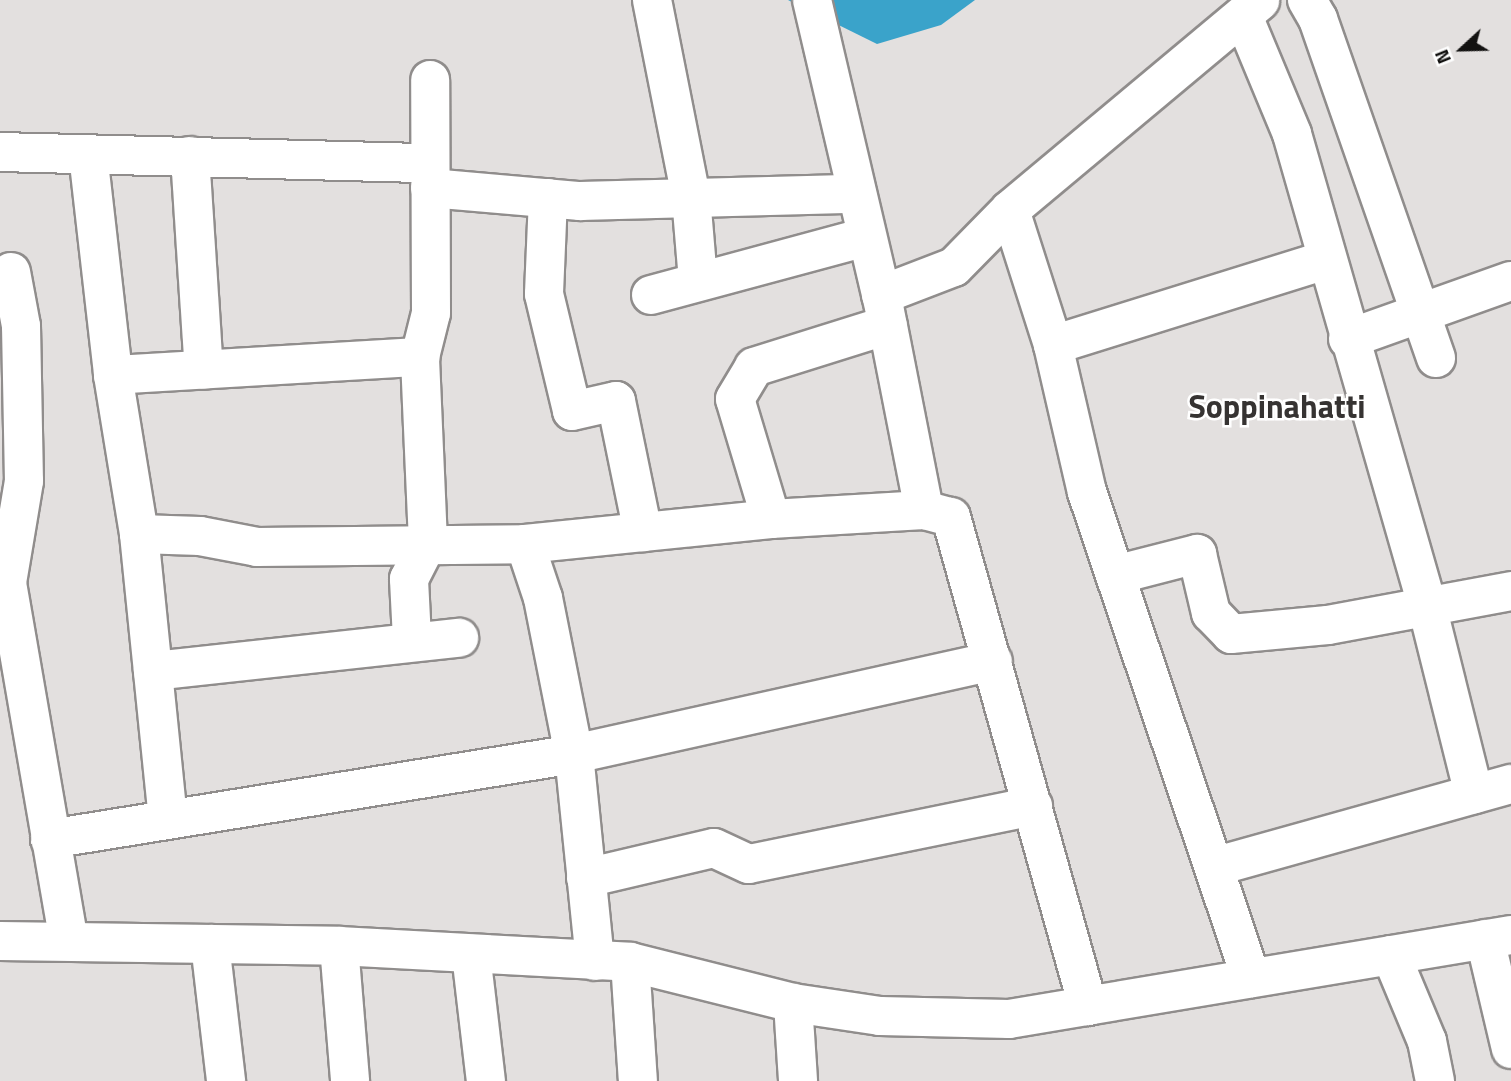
<!DOCTYPE html>
<style>
body{margin:0}
#map{position:relative;width:1511px;height:1081px;overflow:hidden;background:#e3e0df;font-family:"Titillium Web",sans-serif}
div>[style]{position:absolute}
[style*='--x']{left:calc(var(--x)*1px);top:calc(var(--y)*1px);width:calc(var(--w)*1px);rotate:calc(var(--a)*1deg)}
.water>*{inset:0;background:#3aa3ca}
.roads{filter:drop-shadow(2px 0 #908d8c) drop-shadow(-2px 0 #908d8c) drop-shadow(0 2px #908d8c) drop-shadow(0 -2px #908d8c)}
.minor>*{height:38px;margin:-19px;padding:0 19px;transform-origin:19px;border-radius:19px;background:#fff}
span{translate:-50% -50%;white-space:nowrap;text-align:center;line-height:1.15;-webkit-text-stroke:5px #fff;paint-order:stroke}
.district-label{font-size:32px;color:#363332;font-weight:700}
.north{position:absolute;left:1427px;top:14px;width:70px;height:70px;-webkit-text-stroke:5px #fff;paint-order:stroke;rotate:248deg;font-size:19px;font-weight:700;line-height:28px;text-align:center;color:#131211}
.north::after{content:'';display:block;margin:auto;width:24px;height:32px;background:#131211;clip-path:polygon(50% 0,100% 100%,50% 72%,0 100%)}
</style>
<div id="map">
<div class="water">
<i style="clip-path:polygon(788px 0,975px 0,941px 25px,877px 44px)"></i>
</div>
<div class="roads">
<div class="minor">
<i style="--x:652;--y:0;--w:201;--a:78.8"></i>
<i style="--x:691;--y:197;--w:84;--a:85.2"></i>
<i style="--x:812;--y:0;--w:314;--a:76.8"></i>
<i style="--x:884;--y:306;--w:208;--a:78.9"></i>
<i style="--x:1307;--y:0;--w:22;--a:60"></i>
<i style="--x:1318;--y:19;--w:359;--a:70.8"></i>
<i style="--x:1243;--y:16;--w:128;--a:67.4"></i>
<i style="--x:1292;--y:134;--w:491;--a:74"></i>
<i style="--x:1427;--y:606;--w:194;--a:76"></i>
<i style="--x:0;--y:152;--w:430;--a:1.5"></i>
<i style="--x:88;--y:154;--w:222;--a:83.5"></i>
<i style="--x:113;--y:375;--w:161;--a:80.7"></i>
<i style="--x:139;--y:534;--w:287;--a:84.2"></i>
<i style="--x:190;--y:156;--w:214;--a:86.3"></i>
<i style="--x:430;--y:188;--w:151;--a:5"></i>
<i style="--x:580;--y:201;--w:275;--a:-1.5"></i>
<i style="--x:548;--y:198;--w:96;--a:92.4"></i>
<i style="--x:544;--y:294;--w:120;--a:76.5"></i>
<i style="--x:572;--y:411;--w:45;--a:-12.8"></i>
<i style="--x:616;--y:401;--w:134;--a:78.4"></i>
<i style="--x:1010;--y:210;--w:142;--a:72.3"></i>
<i style="--x:1053;--y:345;--w:151;--a:77"></i>
<i style="--x:1087;--y:492;--w:513;--a:71.35"></i>
<i style="--x:11;--y:272;--w:55;--a:79.5"></i>
<i style="--x:21;--y:326;--w:155;--a:88.9"></i>
<i style="--x:24;--y:481;--w:103;--a:99.5"></i>
<i style="--x:7;--y:583;--w:363;--a:80.2"></i>
<i style="--x:651;--y:295;--w:223;--a:-15.1"></i>
<i style="--x:881;--y:295;--w:78;--a:-21"></i>
<i style="--x:954;--y:267;--w:80;--a:-45.5"></i>
<i style="--x:1010;--y:210;--w:326;--a:-39.9"></i>
<i style="--x:1348;--y:339;--w:173;--a:-19.6"></i>
<i style="--x:1053;--y:345;--w:286;--a:-17.3"></i>
<i style="--x:113;--y:375;--w:308;--a:-3.4"></i>
<i style="--x:771;--y:519;--w:125;--a:-106.7"></i>
<i style="--x:735;--y:399;--w:37;--a:-59"></i>
<i style="--x:754;--y:367;--w:140;--a:-17.4"></i>
<i style="--x:139;--y:534;--w:61;--a:1.9"></i>
<i style="--x:200;--y:536;--w:58;--a:10.9"></i>
<i style="--x:257;--y:547;--w:268;--a:-0.6"></i>
<i style="--x:525;--y:544;--w:247;--a:-5.8"></i>
<i style="--x:771;--y:519;--w:153;--a:-3.4"></i>
<i style="--x:924;--y:510;--w:28;--a:15"></i>
<i style="--x:951;--y:517;--w:508;--a:74.35"></i>
<i style="--x:525;--y:544;--w:57;--a:71.6"></i>
<i style="--x:543;--y:598;--w:159;--a:78.8"></i>
<i style="--x:574;--y:754;--w:208;--a:84.2"></i>
<i style="--x:1115;--y:575;--w:85;--a:-14.4"></i>
<i style="--x:1197;--y:554;--w:61;--a:76.7"></i>
<i style="--x:1211;--y:613;--w:29;--a:46"></i>
<i style="--x:1231;--y:634;--w:97;--a:-5.3"></i>
<i style="--x:1328;--y:625;--w:186;--a:-10.5"></i>
<i style="--x:412;--y:639;--w:60;--a:-92.9"></i>
<i style="--x:409;--y:579;--w:42;--a:-62.8"></i>
<i style="--x:428;--y:542;--w:185;--a:-92.5"></i>
<i style="--x:420;--y:357;--w:45;--a:-76"></i>
<i style="--x:431;--y:313;--w:233;--a:-90.2"></i>
<i style="--x:153;--y:671;--w:308;--a:-6.2"></i>
<i style="--x:50;--y:839;--w:531;--a:-9.21"></i>
<i style="--x:574;--y:754;--w:429;--a:-12.5"></i>
<i style="--x:1217;--y:866;--w:305;--a:-15.6"></i>
<i style="--x:586;--y:878;--w:131;--a:-13.2"></i>
<i style="--x:714;--y:848;--w:38;--a:25"></i>
<i style="--x:749;--y:864;--w:290;--a:-11.5"></i>
<i style="--x:1485;--y:939;--w:113;--a:76.7"></i>
<i style="--x:0;--y:941;--w:339;--a:0.8"></i>
<i style="--x:339;--y:946;--w:291;--a:3.1"></i>
<i style="--x:630;--y:962;--w:168;--a:14.1"></i>
<i style="--x:793;--y:1003;--w:88;--a:8.5"></i>
<i style="--x:880;--y:1016;--w:129;--a:1.3"></i>
<i style="--x:1009;--y:1019;--w:509;--a:-9.5"></i>
<i style="--x:210;--y:944;--w:138;--a:83.3"></i>
<i style="--x:339;--y:946;--w:135;--a:85.3"></i>
<i style="--x:471;--y:954;--w:128;--a:83.3"></i>
<i style="--x:1391;--y:955;--w:93;--a:67.3"></i>
<i style="--x:1427;--y:1041;--w:41;--a:78.7"></i>
<i style="--x:630;--y:962;--w:119;--a:86.2"></i>
<i style="--x:793;--y:1003;--w:78;--a:86.3"></i>
</div>
</div>
<div class="district-label">
<span style="left:1277px;top:406px">Soppinahatti</span>
</div>
<div class="north">N</div>
</div>
